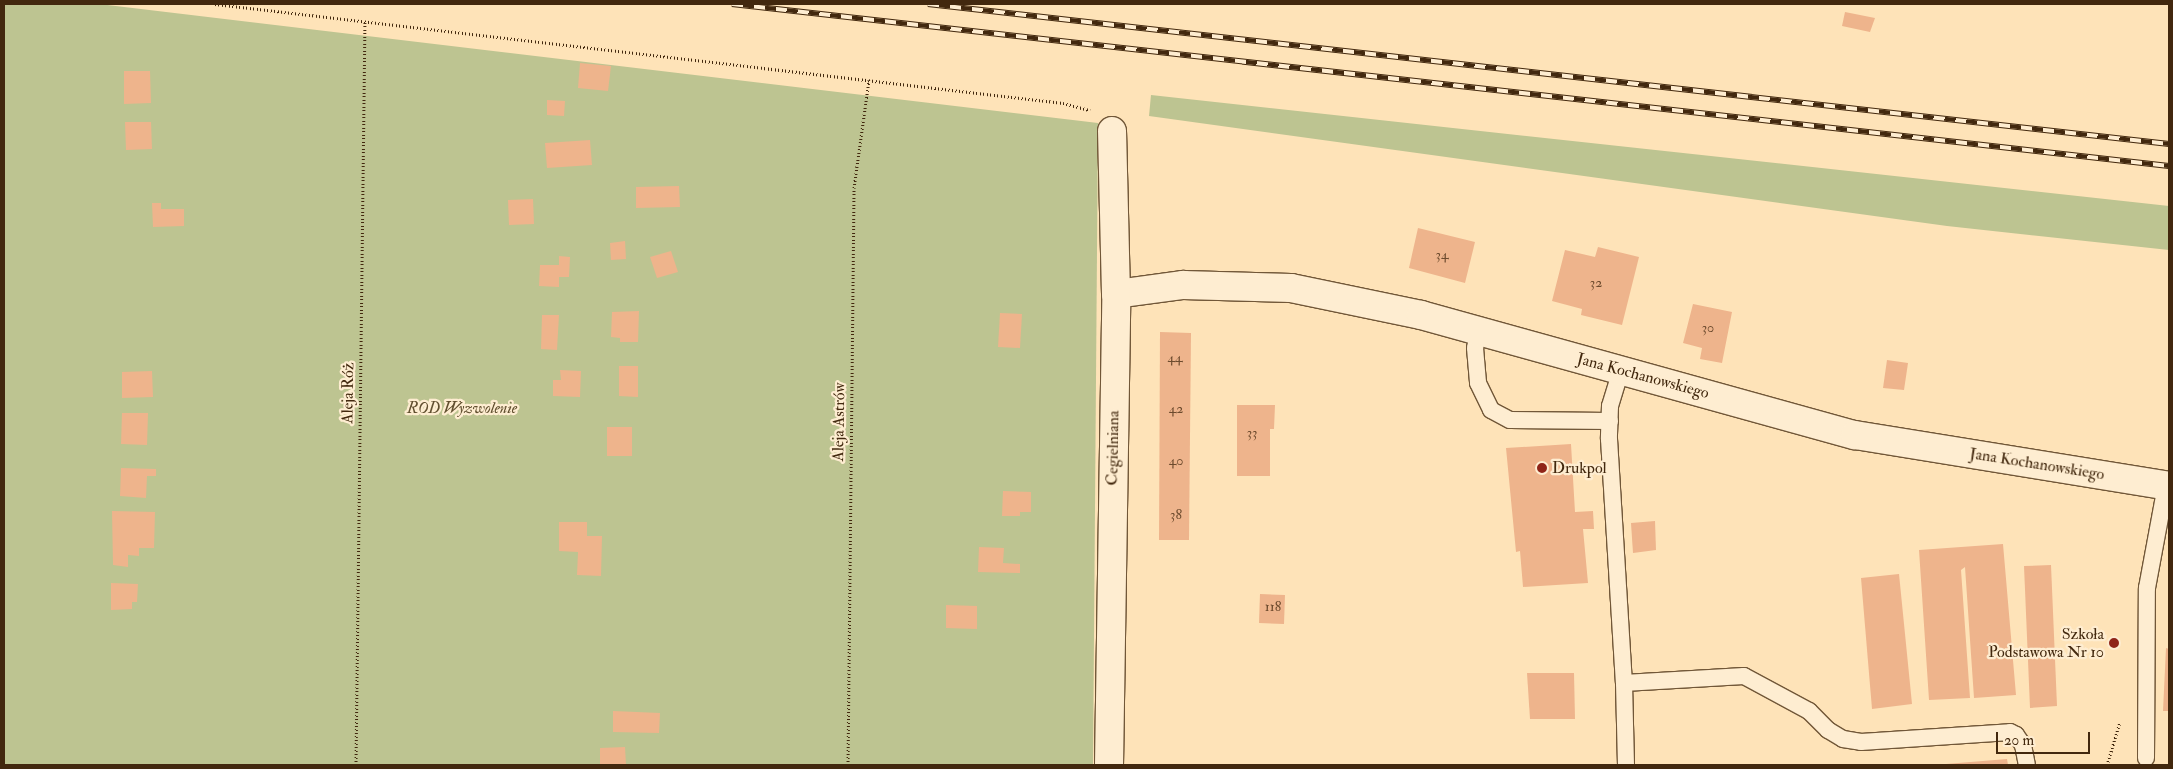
<!DOCTYPE html>
<meta charset="utf-8">
<style>
body{margin:0}
#map{position:relative;width:2173px;height:769px;overflow:hidden;background:#fee3b8;font-family:"IM FELL Double Pica",serif}
div>[style]{position:absolute}
[style*='--x']{left:calc(var(--x)*1px);top:calc(var(--y)*1px);width:calc(var(--w)*1px);rotate:calc(var(--a)*1deg)}
.green>*{inset:0;background:#bdc491}
.building>*{inset:0;background:#eeb48c}
.path>*{height:3px;margin-top:-1.5px;transform-origin:0;background:repeating-linear-gradient(90deg,#42280e 0 1px,transparent 0 3.5px)}
.roads{filter:drop-shadow(1px 0 #715738) drop-shadow(-1px 0 #715738) drop-shadow(0 1px #715738) drop-shadow(0 -1px #715738)}
.service>*{height:16px;margin:-8px;padding:0 8px;transform-origin:8px;border-radius:8px;background:#feedd1}
.minor>*{height:28px;margin:-14px;padding:0 14px;transform-origin:14px;border-radius:14px;background:#feedd1}
.rail>*{height:5.5px;margin-top:-2.75px;transform-origin:0;background:repeating-linear-gradient(90deg,#feedd1 0 11px,#42280e 0 22px);box-sizing:border-box;border-block:1px solid #42280e}
.dots>*{width:14px;height:14px;translate:-50% -50%;box-sizing:border-box;border:2px solid #feedd1;border-radius:50%}
span{translate:-50% -50%;white-space:nowrap;text-align:center;line-height:1.15;-webkit-text-stroke:4.5px #feedd1;paint-order:stroke}
.number-label{font-size:14px;color:#6d4b2e}
.number-label span{-webkit-text-stroke-width:0}
.street-label{font-size:16px;color:#42280e}
.park-label{font-size:16px;color:#614f2f;font-style:italic}
.poi-label{font-size:16px;color:#42280e}
.left{translate:0 -50%;text-align:left}
.right{translate:-100% -50%;text-align:right}
.frame{position:absolute;inset:0;border:5px solid #42280e;pointer-events:none}
.scale{position:absolute;left:1996px;top:732px;width:94px;height:22px;box-sizing:border-box;border:2px solid #42280e;border-top:0;padding-left:6px;font-size:15px;line-height:18px;white-space:nowrap;color:#42280e;-webkit-text-stroke:4px #feedd1;paint-order:stroke}
</style>
<div id="map">
<div class="green">
<i style="clip-path:polygon(4px 4px,99px 4px,1098px 123px,1093px 765px,4px 765px)"></i>
<i style="clip-path:polygon(1151px 95px,2169px 206px,2169px 250px,1947px 226px,1149px 116px)"></i>
</div>
<div class="building">
<i style="clip-path:polygon(1845px 12px,1875px 18px,1870px 32px,1842px 26px)"></i>
<i style="clip-path:polygon(580px 63px,611px 66px,608px 91px,578px 88px)"></i>
<i style="clip-path:polygon(124px 71px,150px 71px,151px 103px,124px 104px)"></i>
<i style="clip-path:polygon(547px 100px,565px 101px,564px 116px,547px 115px)"></i>
<i style="clip-path:polygon(125px 122px,151px 122px,152px 149px,126px 150px)"></i>
<i style="clip-path:polygon(590px 140px,592px 165px,547px 168px,545px 143px)"></i>
<i style="clip-path:polygon(679px 186px,680px 207px,636px 208px,636px 187px)"></i>
<i style="clip-path:polygon(533px 199px,534px 224px,509px 225px,508px 200px)"></i>
<i style="clip-path:polygon(152px 203px,161px 203px,161px 209px,184px 209px,184px 226px,153px 227px)"></i>
<i style="clip-path:polygon(1418px 228px,1475px 242px,1465px 283px,1409px 268px)"></i>
<i style="clip-path:polygon(625px 241px,626px 259px,611px 260px,610px 243px)"></i>
<i style="clip-path:polygon(1598px 247px,1639px 257px,1622px 325px,1581px 315px,1582px 309px,1552px 301px,1565px 250px,1595px 257px)"></i>
<i style="clip-path:polygon(671px 251px,678px 272px,657px 278px,650px 257px)"></i>
<i style="clip-path:polygon(559px 256px,570px 257px,569px 277px,559px 277px,559px 287px,539px 286px,540px 265px,559px 265px)"></i>
<i style="clip-path:polygon(1693px 304px,1732px 312px,1722px 363px,1700px 359px,1702px 348px,1683px 343px)"></i>
<i style="clip-path:polygon(639px 311px,638px 342px,620px 342px,620px 338px,611px 337px,612px 312px)"></i>
<i style="clip-path:polygon(1000px 313px,1022px 314px,1020px 348px,998px 347px)"></i>
<i style="clip-path:polygon(542px 315px,559px 315px,557px 350px,541px 349px)"></i>
<i style="clip-path:polygon(1160px 332px,1191px 333px,1189px 540px,1159px 540px)"></i>
<i style="clip-path:polygon(1887px 360px,1908px 363px,1904px 390px,1883px 388px)"></i>
<i style="clip-path:polygon(619px 366px,638px 366px,638px 397px,619px 396px)"></i>
<i style="clip-path:polygon(560px 370px,581px 371px,580px 397px,553px 396px,553px 380px,561px 380px)"></i>
<i style="clip-path:polygon(152px 371px,153px 397px,122px 398px,122px 372px)"></i>
<i style="clip-path:polygon(1237px 405px,1275px 405px,1274px 429px,1270px 429px,1270px 476px,1237px 476px)"></i>
<i style="clip-path:polygon(122px 413px,148px 413px,147px 445px,121px 444px)"></i>
<i style="clip-path:polygon(607px 427px,632px 427px,632px 456px,607px 456px)"></i>
<i style="clip-path:polygon(1571px 444px,1575px 512px,1593px 511px,1594px 529px,1583px 529px,1588px 583px,1523px 587px,1520px 551px,1516px 552px,1506px 448px)"></i>
<i style="clip-path:polygon(121px 468px,156px 469px,156px 476px,147px 476px,146px 498px,120px 496px)"></i>
<i style="clip-path:polygon(1003px 491px,1031px 492px,1031px 512px,1020px 512px,1020px 516px,1002px 516px)"></i>
<i style="clip-path:polygon(112px 511px,155px 512px,154px 548px,139px 548px,139px 556px,128px 555px,128px 567px,113px 565px)"></i>
<i style="clip-path:polygon(1655px 521px,1656px 550px,1633px 553px,1631px 523px)"></i>
<i style="clip-path:polygon(559px 522px,587px 522px,587px 536px,602px 536px,601px 576px,577px 575px,578px 552px,559px 551px)"></i>
<i style="clip-path:polygon(2003px 544px,2016px 695px,1974px 698px,1965px 567px,1961px 570px,1970px 698px,1929px 700px,1919px 550px)"></i>
<i style="clip-path:polygon(979px 547px,1004px 548px,1003px 563px,1020px 564px,1020px 573px,978px 572px)"></i>
<i style="clip-path:polygon(2051px 565px,2057px 706px,2030px 708px,2024px 566px)"></i>
<i style="clip-path:polygon(1899px 574px,1912px 704px,1872px 709px,1861px 578px)"></i>
<i style="clip-path:polygon(111px 583px,138px 584px,137px 602px,132px 602px,132px 609px,111px 610px)"></i>
<i style="clip-path:polygon(1260px 594px,1285px 595px,1284px 624px,1259px 623px)"></i>
<i style="clip-path:polygon(946px 605px,977px 606px,977px 629px,946px 628px)"></i>
<i style="clip-path:polygon(2166px 648px,2169px 649px,2169px 711px,2163px 711px)"></i>
<i style="clip-path:polygon(1527px 673px,1574px 673px,1575px 719px,1530px 719px)"></i>
<i style="clip-path:polygon(613px 711px,660px 713px,659px 733px,613px 732px)"></i>
<i style="clip-path:polygon(625px 747px,626px 765px,600px 765px,600px 748px)"></i>
<i style="clip-path:polygon(2007px 759px,2008px 765px,1946px 765px,1946px 764px)"></i>
</div>
<div class="path">
<i style="--x:215;--y:4;--w:854;--a:6.66"></i>
<i style="--x:1063;--y:103;--w:28;--a:15"></i>
<i style="--x:356;--y:765;--w:744;--a:-89.31"></i>
<i style="--x:848;--y:765;--w:577;--a:-89.4"></i>
<i style="--x:854;--y:188;--w:109;--a:-82.1"></i>
<i style="--x:2107;--y:765;--w:45;--a:-73.2"></i>
</div>
<div class="roads">
<div class="service">
<i style="--x:1478;--y:330;--w:18;--a:99"></i>
<i style="--x:1475;--y:348;--w:35;--a:85"></i>
<i style="--x:1478;--y:383;--w:30;--a:64"></i>
<i style="--x:1491;--y:410;--w:21;--a:28"></i>
<i style="--x:1510;--y:420;--w:100;--a:0.6"></i>
<i style="--x:1621;--y:370;--w:38;--a:107"></i>
<i style="--x:1610;--y:406;--w:33;--a:92"></i>
<i style="--x:1609;--y:439;--w:244;--a:86.5"></i>
<i style="--x:2146;--y:758;--w:170;--a:-89.7"></i>
<i style="--x:2147;--y:588;--w:105;--a:-79.5"></i>
<i style="--x:1626;--y:765;--w:82;--a:-91.4"></i>
<i style="--x:1624;--y:683;--w:120;--a:-3.3"></i>
<i style="--x:1744;--y:676;--w:74;--a:28.3"></i>
<i style="--x:1809;--y:711;--w:27;--a:45"></i>
<i style="--x:1828;--y:730;--w:17;--a:31"></i>
<i style="--x:1843;--y:739;--w:18;--a:9"></i>
<i style="--x:1861;--y:742;--w:149;--a:-3.8"></i>
<i style="--x:2010;--y:732;--w:7;--a:27"></i>
<i style="--x:2016;--y:735;--w:12;--a:55"></i>
<i style="--x:2023;--y:745;--w:20;--a:79"></i>
</div>
<div class="minor">
<i style="--x:1116;--y:294;--w:68;--a:-7.7"></i>
<i style="--x:1183;--y:285;--w:108;--a:1.6"></i>
<i style="--x:1291;--y:288;--w:133;--a:11.7"></i>
<i style="--x:1421;--y:315;--w:450;--a:15.5"></i>
<i style="--x:1855;--y:435;--w:318;--a:9.2"></i>
<i style="--x:1109;--y:765;--w:471;--a:-89.1"></i>
<i style="--x:1116;--y:294;--w:163;--a:-91.4"></i>
</div>
</div>
<div class="rail">
<i style="--x:732;--y:4;--w:1446;--a:6.43"></i>
<i style="--x:928;--y:4;--w:1249;--a:6.44"></i>
</div>
<div class="dots">
<i style="left:1542px;top:468px;background:#8f2418"></i>
<i style="left:2114px;top:643px;background:#8f2418"></i>
</div>
<div class="number-label">
<span style="left:1442px;top:255px">34</span>
<span style="left:1596px;top:283px">32</span>
<span style="left:1708px;top:328px">30</span>
<span style="left:1175px;top:358px">44</span>
<span style="left:1176px;top:409px">42</span>
<span style="left:1252px;top:433px">33</span>
<span style="left:1176px;top:461px">40</span>
<span style="left:1176px;top:515px">38</span>
<span style="left:1273px;top:607px">118</span>
</div>
<div class="street-label">
<span style="left:1643px;top:376px;rotate:15deg">Jana Kochanowskiego</span>
<span style="left:348px;top:393px;rotate:-89deg">Aleja Róż</span>
<span style="left:839px;top:422px;rotate:-89deg">Aleja Astrów</span>
<span style="left:1113px;top:448px;rotate:-89deg">Cegielniana</span>
<span style="left:2037px;top:464px;rotate:9deg">Jana Kochanowskiego</span>
</div>
<div class="park-label">
<span style="left:462px;top:408px">ROD Wyzwolenie</span>
</div>
<div class="poi-label">
<span class="left" style="left:1552px;top:468px">Drukpol</span>
<span class="right" style="left:2104px;top:643px">Szkoła<br>Podstawowa Nr 10</span>
</div>
<div class="frame"></div>
<div class="scale">20 m</div>
</div>
